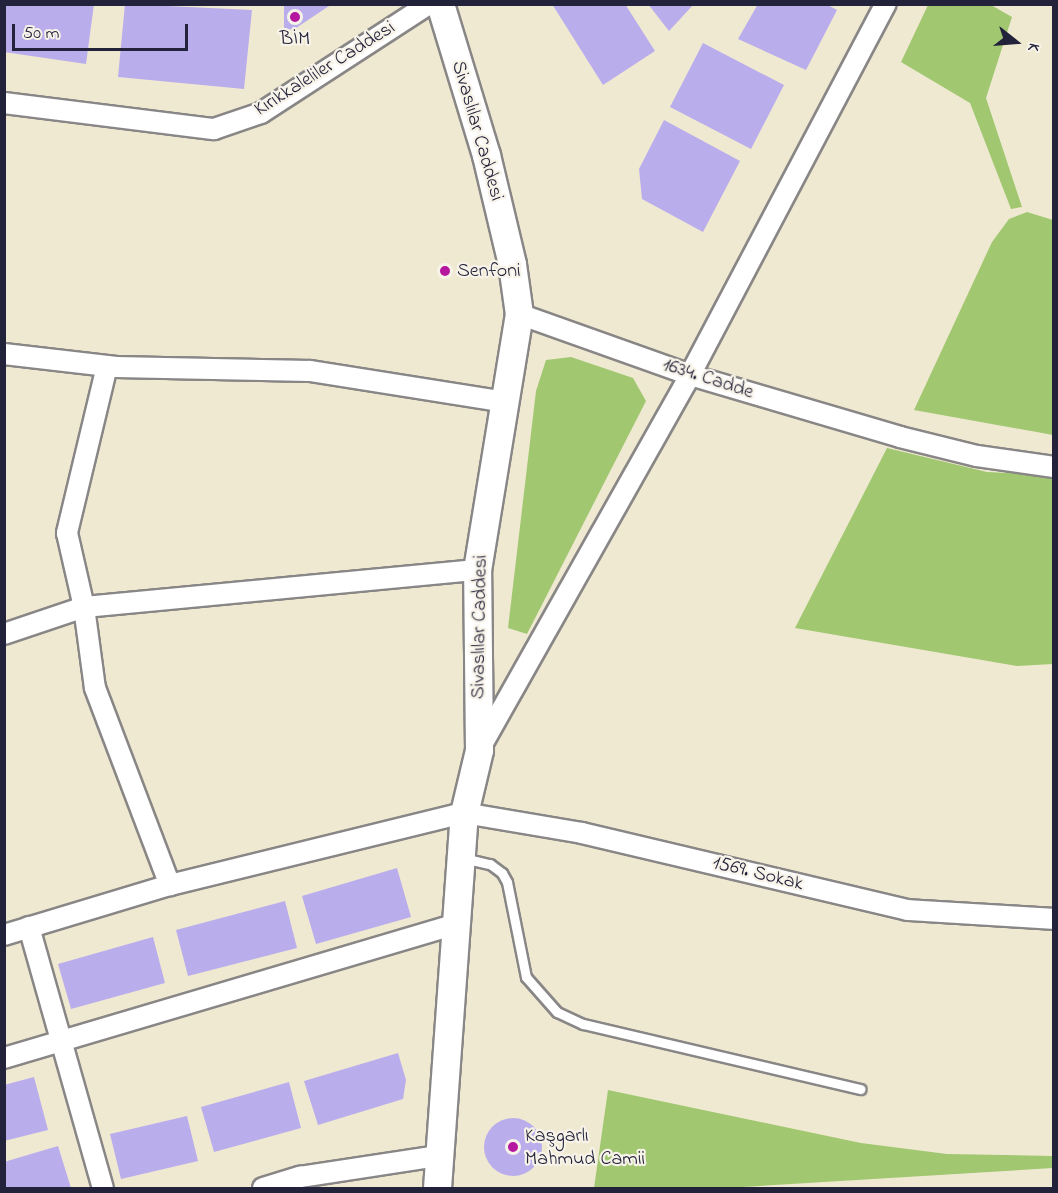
<!DOCTYPE html>
<meta charset="utf-8">
<style>
body{margin:0}
#map{position:relative;width:1058px;height:1193px;overflow:hidden;background:#f0e9d2;font-family:"Indie Flower",sans-serif}
div>[style]{position:absolute}
[style*='--x']{left:calc(var(--x)*1px);top:calc(var(--y)*1px);width:calc(var(--w)*1px);rotate:calc(var(--a)*1deg)}
.green>*{inset:0;background:#a1c771}
.building>*{inset:0;background:#b9adec}
.round{border-radius:50%}
.roads{filter:drop-shadow(2px 0 #898686) drop-shadow(-2px 0 #898686) drop-shadow(0 2px #898686) drop-shadow(0 -2px #898686)}
.service>*{height:9px;margin:-4.5px;padding:0 4.5px;transform-origin:4.5px;border-radius:4.5px;background:#fff}
.minor>*{height:20px;margin:-10px;padding:0 10px;transform-origin:10px;border-radius:10px;background:#fff}
.secondary>*{height:27px;margin:-13.5px;padding:0 13.5px;transform-origin:13.5px;border-radius:13.5px;background:#fff}
.dots>*{width:16px;height:16px;translate:-50% -50%;box-sizing:border-box;border:3px solid #f7f3e8;border-radius:50%}
span{translate:-50% -50%;white-space:nowrap;text-align:center;line-height:1.15;-webkit-text-stroke:4.5px #f7f3e8;paint-order:stroke}
.poi-label{font-size:20px;color:#22223b}
.left{translate:0 -50%;text-align:left}
.street-label{font-size:20px;color:#22223b}
.frame{position:absolute;inset:0;border:6px solid #22223b;pointer-events:none}
.north{position:absolute;left:986px;top:12px;width:60px;height:60px;-webkit-text-stroke:4px #f7f3e8;paint-order:stroke;rotate:107deg;font-size:16px;font-weight:700;line-height:24px;text-align:center;color:#22223b}
.north::after{content:'';display:block;margin:auto;width:21px;height:27px;background:#22223b;clip-path:polygon(50% 0,100% 100%,50% 72%,0 100%)}
.scale{position:absolute;left:12px;top:24px;width:176px;height:27px;box-sizing:border-box;border:3px solid #22223b;border-top:0;padding-left:8px;font-size:18px;line-height:21px;white-space:nowrap;color:#22223b;-webkit-text-stroke:4px #f7f3e8;paint-order:stroke}
</style>
<div id="map">
<div class="green">
<i style="clip-path:polygon(928px 5px,991px 5px,1012px 17px,986px 98px,1022px 207px,1011px 209px,970px 103px,901px 62px)"></i>
<i style="clip-path:polygon(1027px 212px,1053px 220px,1053px 435px,914px 410px,992px 242px,1009px 219px)"></i>
<i style="clip-path:polygon(571px 357px,633px 378px,646px 401px,527px 634px,508px 628px,536px 391px,546px 360px)"></i>
<i style="clip-path:polygon(887px 448px,987px 472px,1053px 475px,1053px 664px,1017px 666px,795px 628px)"></i>
<i style="clip-path:polygon(608px 1090px,861px 1143px,947px 1154px,1053px 1156px,1053px 1168px,727px 1188px,594px 1188px)"></i>
</div>
<div class="building">
<i style="clip-path:polygon(4px 4px,94px 4px,86px 64px,4px 52px)"></i>
<i style="clip-path:polygon(125px 4px,252px 10px,244px 89px,118px 77px)"></i>
<i style="clip-path:polygon(284px 4px,332px 4px,293px 30px,284px 28px)"></i>
<i style="clip-path:polygon(552px 4px,625px 4px,655px 51px,603px 85px)"></i>
<i style="clip-path:polygon(648px 4px,694px 4px,669px 31px)"></i>
<i style="clip-path:polygon(758px 4px,826px 4px,837px 10px,806px 70px,738px 39px)"></i>
<i style="clip-path:polygon(703px 43px,784px 85px,751px 149px,670px 107px)"></i>
<i style="clip-path:polygon(664px 120px,740px 161px,703px 232px,642px 199px,639px 169px)"></i>
<i style="clip-path:polygon(397px 868px,411px 917px,316px 944px,302px 896px)"></i>
<i style="clip-path:polygon(285px 901px,297px 948px,188px 976px,176px 930px)"></i>
<i style="clip-path:polygon(153px 937px,165px 983px,71px 1009px,58px 964px)"></i>
<i style="clip-path:polygon(398px 1053px,406px 1080px,403px 1099px,318px 1125px,304px 1081px)"></i>
<i style="clip-path:polygon(34px 1077px,48px 1130px,4px 1141px,4px 1085px)"></i>
<i style="clip-path:polygon(289px 1082px,301px 1128px,214px 1152px,201px 1107px)"></i>
<i style="clip-path:polygon(187px 1116px,198px 1161px,121px 1179px,110px 1134px)"></i>
<i class="round" style="left:484px;top:1118px;width:58px;height:58px"></i>
<i style="clip-path:polygon(58px 1146px,71px 1188px,4px 1188px,4px 1162px)"></i>
</div>
<div class="roads">
<div class="service">
<i style="--x:463;--y:858;--w:28;--a:13"></i>
<i style="--x:490;--y:864;--w:15;--a:37"></i>
<i style="--x:502;--y:873;--w:10;--a:61"></i>
<i style="--x:507;--y:882;--w:97;--a:78.7"></i>
<i style="--x:526;--y:977;--w:47;--a:48.5"></i>
<i style="--x:557;--y:1012;--w:29;--a:25"></i>
<i style="--x:583;--y:1024;--w:285;--a:13.2"></i>
</div>
<div class="minor">
<i style="--x:4;--y:103;--w:212;--a:7.1"></i>
<i style="--x:214;--y:129;--w:50;--a:-18.8"></i>
<i style="--x:261;--y:113;--w:200;--a:-33"></i>
<i style="--x:519;--y:314;--w:182;--a:19.6"></i>
<i style="--x:690;--y:375;--w:219;--a:16.4"></i>
<i style="--x:900;--y:437;--w:79;--a:13.9"></i>
<i style="--x:977;--y:456;--w:78;--a:8.1"></i>
<i style="--x:4;--y:354;--w:113;--a:6.6"></i>
<i style="--x:116;--y:367;--w:194;--a:1.2"></i>
<i style="--x:310;--y:371;--w:197;--a:9"></i>
<i style="--x:107;--y:366;--w:172;--a:103.5"></i>
<i style="--x:67;--y:533;--w:76;--a:77.1"></i>
<i style="--x:84;--y:607;--w:82;--a:82.3"></i>
<i style="--x:95;--y:688;--w:211;--a:69.2"></i>
<i style="--x:4;--y:634;--w:84;--a:-18.6"></i>
<i style="--x:84;--y:607;--w:395;--a:-5.4"></i>
<i style="--x:479;--y:750;--w:430;--a:-60.6"></i>
<i style="--x:690;--y:375;--w:420;--a:-62.2"></i>
<i style="--x:29;--y:927;--w:271;--a:74.2"></i>
<i style="--x:4;--y:935;--w:173;--a:-16.8"></i>
<i style="--x:170;--y:885;--w:303;--a:-13.8"></i>
<i style="--x:464;--y:813;--w:120;--a:9.6"></i>
<i style="--x:582;--y:833;--w:334;--a:13.3"></i>
<i style="--x:907;--y:910;--w:147;--a:3.5"></i>
<i style="--x:4;--y:1058;--w:471;--a:-16.5"></i>
<i style="--x:263;--y:1188;--w:39;--a:-17"></i>
<i style="--x:300;--y:1177;--w:140;--a:-8.7"></i>
</div>
<div class="secondary">
<i style="--x:437;--y:1188;--w:376;--a:-85.9"></i>
<i style="--x:464;--y:813;--w:65;--a:-76.6"></i>
<i style="--x:479;--y:750;--w:180;--a:-90.6"></i>
<i style="--x:477;--y:570;--w:259;--a:-80.7"></i>
<i style="--x:519;--y:314;--w:50;--a:-98"></i>
<i style="--x:512;--y:264;--w:112;--a:-103.4"></i>
<i style="--x:486;--y:155;--w:158;--a:-106.9"></i>
</div>
</div>
<div class="dots">
<i style="left:295px;top:17px;background:#b5179e"></i>
<i style="left:445px;top:271px;background:#b5179e"></i>
<i style="left:513px;top:1147px;background:#b5179e"></i>
</div>
<div class="poi-label">
<span style="left:295px;top:39px">BİM</span>
<span class="left" style="left:457px;top:271px">Senfoni</span>
<span class="left" style="left:525px;top:1148px">Kaşgarlı<br>Mahmud Camii</span>
</div>
<div class="street-label">
<span style="left:325px;top:69px;rotate:-32deg">Kırıkkaleliler Caddesi</span>
<span style="left:477px;top:131px;rotate:74deg">Sivaslılar Caddesi</span>
<span style="left:708px;top:379px;rotate:18deg">1634. Cadde</span>
<span style="left:480px;top:627px;rotate:-89deg">Sivaslılar Caddesi</span>
<span style="left:758px;top:874px;rotate:14deg">1569. Sokak</span>
</div>
<div class="frame"></div>
<div class="north">K</div>
<div class="scale">50 m</div>
</div>
